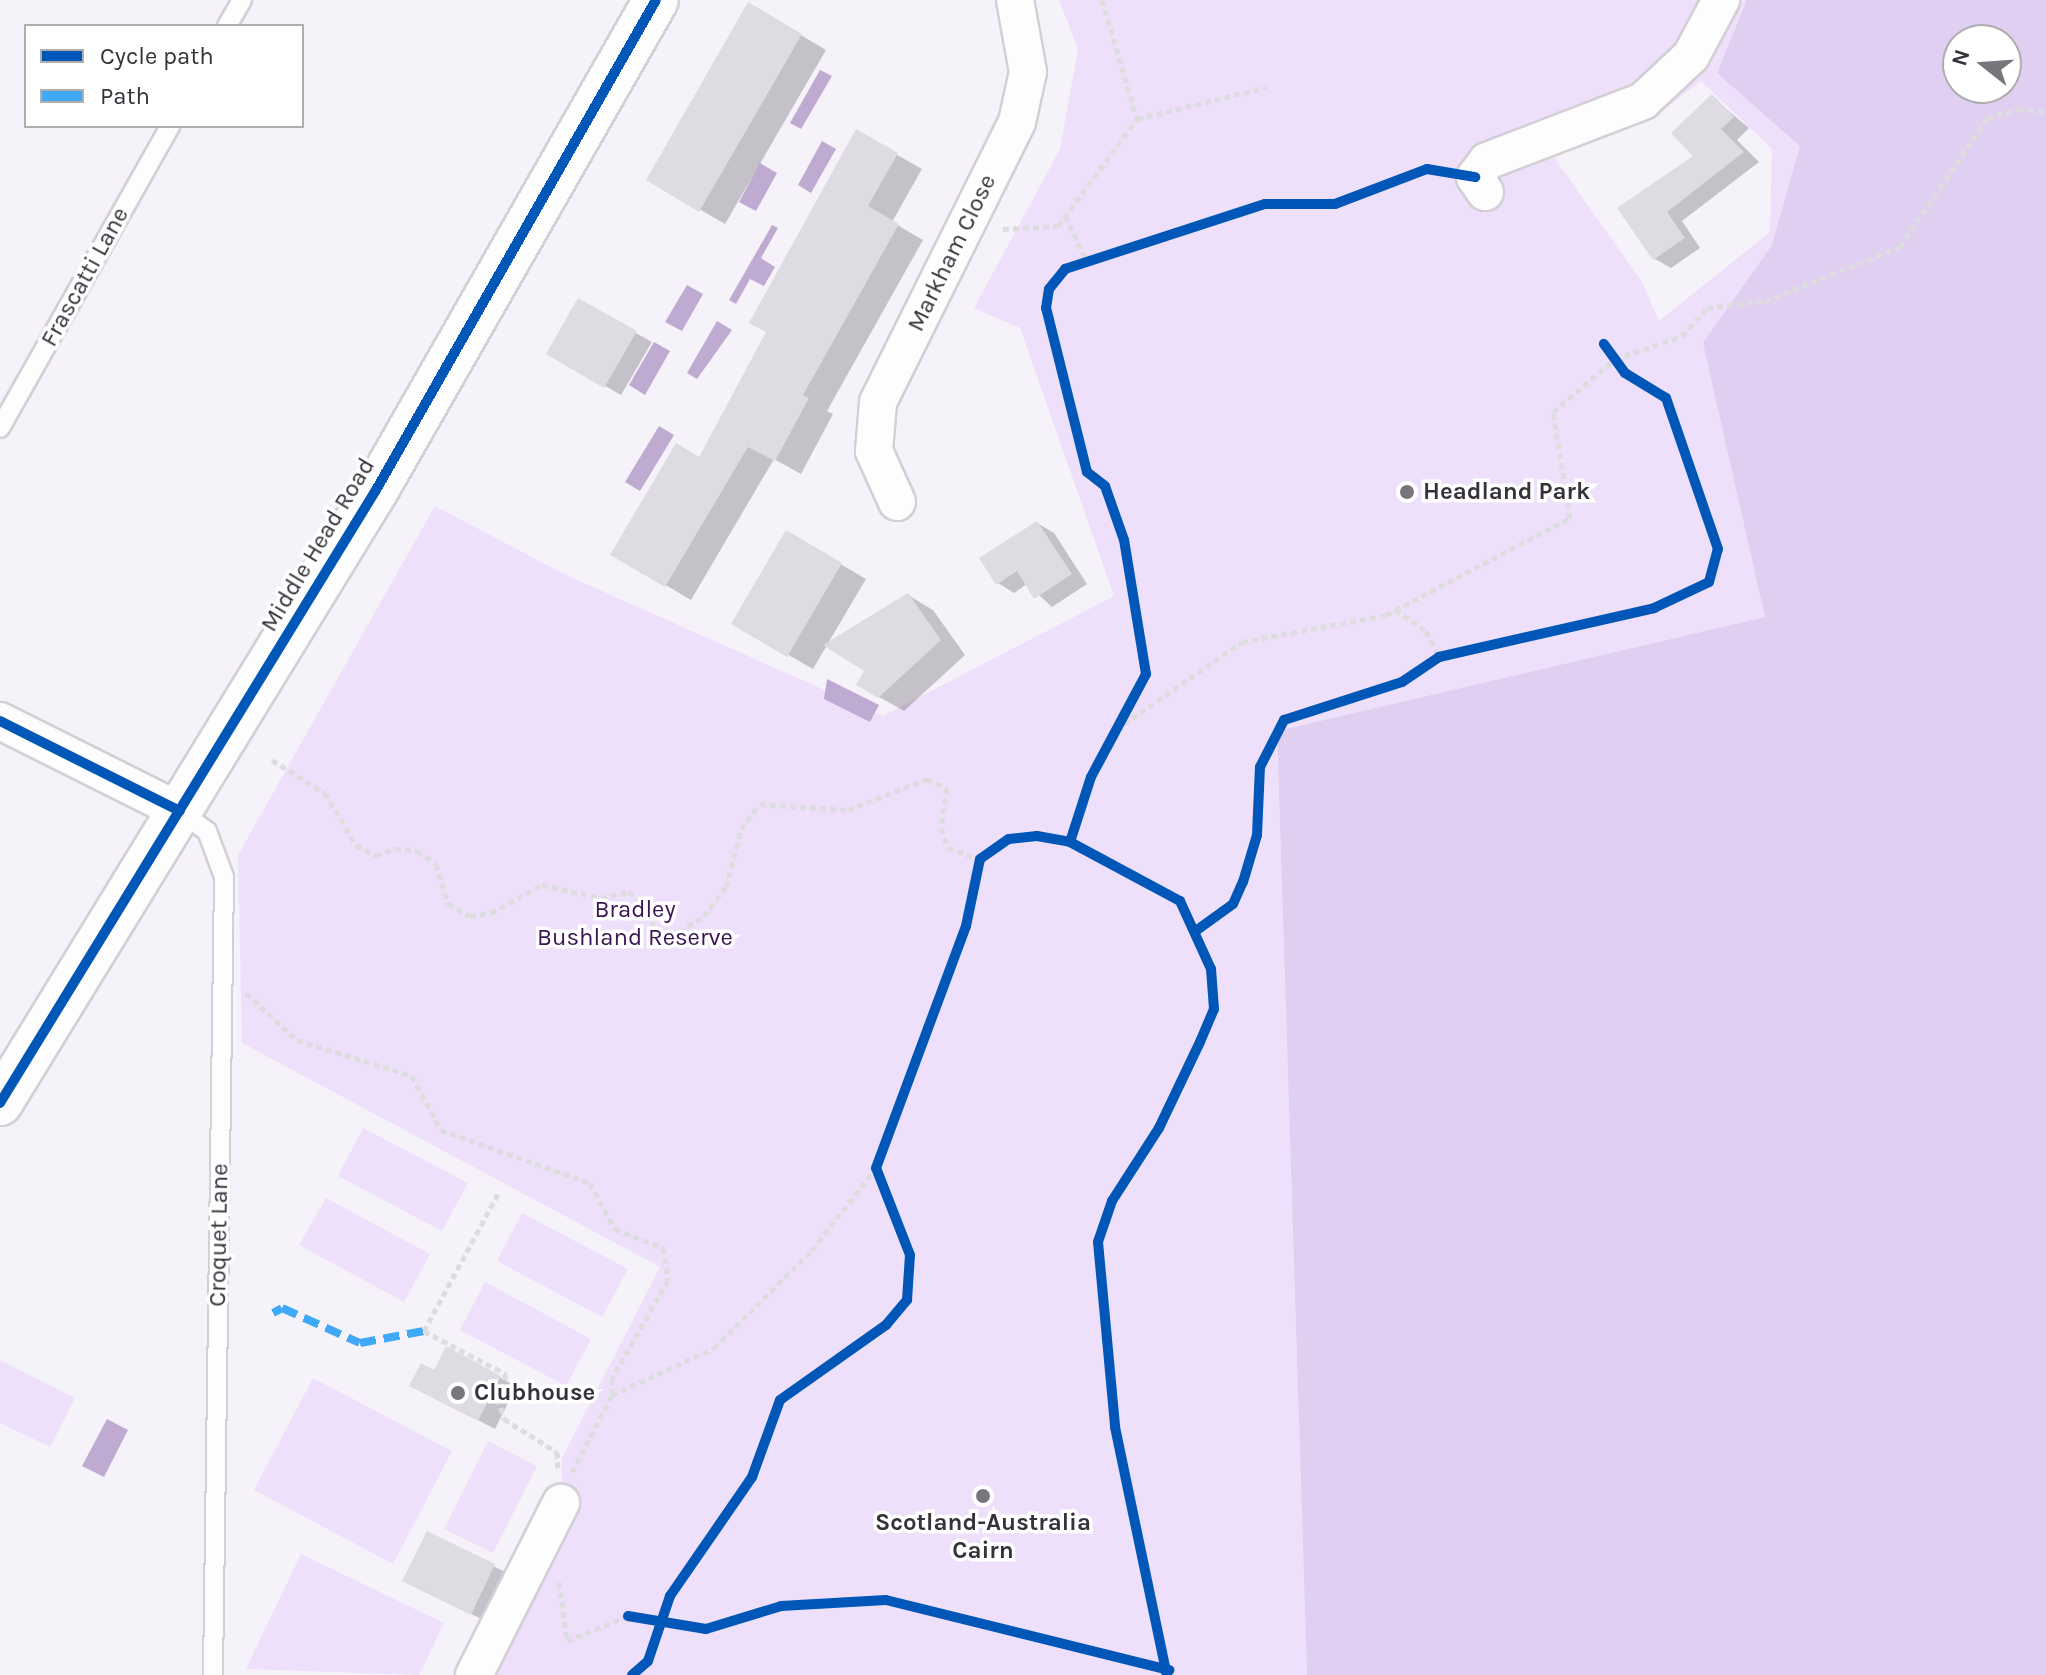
<!DOCTYPE html>
<style>
body{margin:0}
#map{position:relative;width:2046px;height:1675px;overflow:hidden;background:#f6f2fa;font-family:Karla,sans-serif}
div>[style]{position:absolute}
[style*='--x']{left:calc(var(--x)*1px);top:calc(var(--y)*1px);width:calc(var(--w)*1px);rotate:calc(var(--a)*1deg)}
.green>*{inset:0;background:#eee0fb}
.forest>*{inset:0;background:#e1cff1}
.water>*{inset:0;background:#bfabd2}
.shadow>*{inset:0;background:#0003}
.building>*{inset:0;background:#dfdbe3}
.path>*{height:5px;margin-top:-2.5px;transform-origin:0;background:repeating-linear-gradient(90deg,#dddcdf 0 6px,transparent 0 10px)}
.roads{filter:drop-shadow(2px 0 #d3cfd6) drop-shadow(-2px 0 #d3cfd6) drop-shadow(0 2px #d3cfd6) drop-shadow(0 -2px #d3cfd6)}
.service>*{height:18px;margin:-9px;padding:0 9px;transform-origin:9px;border-radius:9px;background:#fefdfe}
.minor>*{height:36px;margin:-18px;padding:0 18px;transform-origin:18px;border-radius:18px;background:#fefdfe}
.tertiary>*{height:44px;margin:-22px;padding:0 22px;transform-origin:22px;border-radius:22px;background:#fefdfe}
.quiet>*{height:8px;margin-top:-4px;transform-origin:0;background:repeating-linear-gradient(90deg,#3fa9f5 0 16px,transparent 0 24px)}
.cycleway>*{height:10px;margin:-5px;padding:0 5px;transform-origin:5px;border-radius:5px;background:#0057b8}
.dots>*{width:22px;height:22px;translate:-50% -50%;box-sizing:border-box;border:4px solid #fff;border-radius:50%}
span{translate:-50% -50%;white-space:nowrap;text-align:center;line-height:1.15;-webkit-text-stroke:7px #fff;paint-order:stroke}
.street-label{font-size:24px;color:#36323a}
.poi-label{font-size:24px;color:#36323a;font-weight:700}
.left{translate:0 -50%;text-align:left}
.park-label{font-size:24px;color:#3a1554}
.legend{position:absolute;left:24px;top:24px;width:280px;height:104px;box-sizing:border-box;background:#fff;border:2px solid #afadb0;margin:0;padding:10px 14px;list-style:none;font-size:24px;color:#36323a}
.legend li{display:flex;align-items:center;gap:16px;height:40px}
.legend b{width:40px;border:2px solid #afadb0}
.north{position:absolute;left:1942px;top:24px;width:80px;height:80px;box-sizing:border-box;background:#fff;border:2px solid #afadb0;border-radius:50%;rotate:287deg;font-size:22px;font-weight:700;line-height:32px;text-align:center;color:#36323a}
.north::after{content:'';display:block;margin:auto;width:28px;height:36px;background:#79757d;clip-path:polygon(50% 0,100% 100%,50% 72%,0 100%)}
</style>
<div id="map">
<div class="green">
<i style="clip-path:polygon(evenodd,1059px 0,2046px 0,2046px 388px,1704px 343px,1765px 617px,1277px 731px,1307px 1675px,474px 1675px,561px 1503px,562px 1458px,660px 1267px,242px 1043px,238px 855px,435px 506px,566px 575px,883px 716px,1114px 596px,1020px 328px,974px 308px,1060px 149px,1078px 49px,1059px 0,1958px 40px,2006px 40px,2006px 88px,1958px 88px,1958px 40px,1059px 0,1701px 81px,1772px 149px,1770px 232px,1659px 321px,1642px 282px,1551px 153px,1653px 118px,1701px 81px)"></i>
<i style="clip-path:polygon(363px 1128px,468px 1183px,442px 1231px,338px 1176px)"></i>
<i style="clip-path:polygon(326px 1198px,430px 1254px,404px 1302px,299px 1245px)"></i>
<i style="clip-path:polygon(522px 1213px,628px 1269px,602px 1317px,497px 1261px)"></i>
<i style="clip-path:polygon(485px 1282px,591px 1339px,566px 1386px,460px 1330px)"></i>
<i style="clip-path:polygon(0 1360px,75px 1398px,50px 1447px,0 1423px)"></i>
<i style="clip-path:polygon(313px 1378px,452px 1451px,393px 1564px,254px 1490px)"></i>
<i style="clip-path:polygon(488px 1441px,537px 1466px,493px 1553px,444px 1529px)"></i>
<i style="clip-path:polygon(301px 1554px,444px 1623px,419px 1675px,246px 1669px)"></i>
</div>
<div class="forest">
<i style="clip-path:polygon(evenodd,1747px 0,2046px 0,2046px 1675px,1307px 1675px,1277px 731px,1765px 617px,1703px 343px,1772px 245px,1800px 146px,1717px 73px,1747px 0,1958px 40px,2006px 40px,2006px 88px,1958px 88px,1958px 40px)"></i>
</div>
<div class="water">
<i style="clip-path:polygon(820px 70px,832px 76px,801px 129px,790px 123px)"></i>
<i style="clip-path:polygon(822px 141px,836px 149px,811px 193px,798px 185px)"></i>
<i style="clip-path:polygon(760px 163px,777px 173px,756px 211px,739px 202px)"></i>
<i style="clip-path:polygon(772px 225px,778px 228px,761px 258px,775px 267px,764px 286px,750px 279px,736px 304px,729px 300px)"></i>
<i style="clip-path:polygon(687px 285px,703px 294px,682px 331px,665px 322px)"></i>
<i style="clip-path:polygon(717px 321px,732px 330px,697px 379px,687px 373px)"></i>
<i style="clip-path:polygon(654px 342px,670px 351px,645px 395px,629px 385px)"></i>
<i style="clip-path:polygon(659px 426px,674px 435px,640px 491px,625px 482px)"></i>
<i style="clip-path:polygon(827px 679px,879px 705px,870px 722px,824px 699px)"></i>
<i style="clip-path:polygon(107px 1419px,128px 1430px,104px 1477px,82px 1466px)"></i>
</div>
<div class="shadow">
<i style="clip-path:polygon(749px 4px,826px 50px,725px 224px,649px 180px)"></i>
<i style="clip-path:polygon(1712px 97px,1749px 128px,1737px 140px,1759px 162px,1682px 221px,1700px 248px,1671px 268px,1655px 259px,1620px 209px,1696px 156px)"></i>
<i style="clip-path:polygon(857px 132px,922px 169px,892px 222px,923px 240px,827px 411px,833px 414px,801px 474px,774px 459px,691px 600px,613px 554px,699px 459px,768px 331px)"></i>
<i style="clip-path:polygon(579px 301px,652px 342px,621px 395px,549px 354px)"></i>
<i style="clip-path:polygon(1037px 523px,1054px 533px,1087px 584px,1052px 607px,1027px 584px,1014px 593px,998px 583px)"></i>
<i style="clip-path:polygon(787px 533px,866px 579px,827px 645px,908px 595px,933px 610px,965px 655px,904px 711px,858px 685px,867px 671px,827px 645px,813px 669px,734px 624px)"></i>
<i style="clip-path:polygon(434px 1372px,500px 1377px,516px 1387px,495px 1429px,428px 1394px)"></i>
<i style="clip-path:polygon(428px 1533px,511px 1575px,488px 1622px,421px 1590px)"></i>
</div>
<div class="building">
<i style="clip-path:polygon(748px 2px,802px 34px,699px 212px,646px 180px)"></i>
<i style="clip-path:polygon(1712px 94px,1734px 117px,1721px 129px,1744px 152px,1667px 212px,1685px 238px,1653px 260px,1617px 208px,1693px 156px,1671px 133px)"></i>
<i style="clip-path:polygon(856px 129px,898px 153px,868px 206px,899px 224px,803px 395px,809px 398px,775px 461px,748px 447px,665px 587px,610px 555px,676px 443px,699px 457px,766px 332px,749px 323px)"></i>
<i style="clip-path:polygon(578px 298px,637px 331px,604px 388px,546px 354px)"></i>
<i style="clip-path:polygon(1037px 521px,1072px 574px,1034px 599px,1017px 571px,996px 585px,979px 558px)"></i>
<i style="clip-path:polygon(786px 530px,842px 563px,787px 657px,731px 624px)"></i>
<i style="clip-path:polygon(908px 593px,941px 640px,878px 698px,856px 685px,864px 671px,823px 645px)"></i>
<i style="clip-path:polygon(446px 1346px,501px 1376px,478px 1421px,409px 1386px,421px 1363px,434px 1370px)"></i>
<i style="clip-path:polygon(427px 1531px,495px 1564px,471px 1615px,402px 1581px)"></i>
</div>
<div class="path">
<i style="--x:1102;--y:0;--w:124;--a:73.6"></i>
<i style="--x:1065;--y:216;--w:51;--a:64.4"></i>
<i style="--x:1003;--y:229;--w:55;--a:-3.1"></i>
<i style="--x:1058;--y:226;--w:133;--a:-53.6"></i>
<i style="--x:1137;--y:119;--w:134;--a:-13.8"></i>
<i style="--x:1395;--y:610;--w:37;--a:34"></i>
<i style="--x:1426;--y:631;--w:29;--a:63"></i>
<i style="--x:1124;--y:724;--w:144;--a:-34.8"></i>
<i style="--x:1242;--y:642;--w:147;--a:-10.6"></i>
<i style="--x:1386;--y:615;--w:208;--a:-27.8"></i>
<i style="--x:1570;--y:518;--w:107;--a:-99.1"></i>
<i style="--x:1553;--y:412;--w:82;--a:-40.5"></i>
<i style="--x:1615;--y:359;--w:71;--a:-18.9"></i>
<i style="--x:1682;--y:336;--w:38;--a:-48"></i>
<i style="--x:1707;--y:308;--w:58;--a:-6.9"></i>
<i style="--x:1765;--y:301;--w:145;--a:-21.8"></i>
<i style="--x:1900;--y:247;--w:156;--a:-56"></i>
<i style="--x:1987;--y:118;--w:32;--a:-16"></i>
<i style="--x:2018;--y:109;--w:28;--a:6"></i>
<i style="--x:272;--y:760;--w:62;--a:31.9"></i>
<i style="--x:325;--y:793;--w:61;--a:59.2"></i>
<i style="--x:356;--y:845;--w:23;--a:29"></i>
<i style="--x:376;--y:856;--w:21;--a:-23"></i>
<i style="--x:395;--y:848;--w:22;--a:8"></i>
<i style="--x:417;--y:851;--w:23;--a:34"></i>
<i style="--x:436;--y:864;--w:42;--a:73.3"></i>
<i style="--x:448;--y:904;--w:25;--a:29"></i>
<i style="--x:470;--y:916;--w:21;--a:-8"></i>
<i style="--x:491;--y:913;--w:58;--a:-28.8"></i>
<i style="--x:542;--y:885;--w:60;--a:12.4"></i>
<i style="--x:601;--y:898;--w:28;--a:-13"></i>
<i style="--x:628;--y:892;--w:21;--a:31"></i>
<i style="--x:646;--y:903;--w:28;--a:72"></i>
<i style="--x:655;--y:930;--w:24;--a:5"></i>
<i style="--x:679;--y:932;--w:30;--a:-33"></i>
<i style="--x:704;--y:916;--w:36;--a:-53"></i>
<i style="--x:726;--y:887;--w:60;--a:-75.5"></i>
<i style="--x:741;--y:829;--w:31;--a:-53"></i>
<i style="--x:760;--y:804;--w:88;--a:3.9"></i>
<i style="--x:848;--y:810;--w:85;--a:-21.4"></i>
<i style="--x:927;--y:779;--w:22;--a:24"></i>
<i style="--x:947;--y:788;--w:40;--a:98.5"></i>
<i style="--x:941;--y:828;--w:21;--a:71"></i>
<i style="--x:948;--y:848;--w:34;--a:19"></i>
<i style="--x:246;--y:993;--w:69;--a:42.7"></i>
<i style="--x:297;--y:1040;--w:121;--a:17.4"></i>
<i style="--x:412;--y:1076;--w:61;--a:61.8"></i>
<i style="--x:441;--y:1130;--w:158;--a:19.6"></i>
<i style="--x:590;--y:1183;--w:52;--a:61.5"></i>
<i style="--x:615;--y:1229;--w:52;--a:21.6"></i>
<i style="--x:663;--y:1248;--w:32;--a:81"></i>
<i style="--x:668;--y:1280;--w:113;--a:119.7"></i>
<i style="--x:612;--y:1378;--w:17;--a:90"></i>
<i style="--x:612;--y:1395;--w:112;--a:-24.7"></i>
<i style="--x:714;--y:1348;--w:139;--a:-45"></i>
<i style="--x:812;--y:1250;--w:104;--a:-52"></i>
<i style="--x:498;--y:1194;--w:156;--a:118.4"></i>
<i style="--x:424;--y:1331;--w:93;--a:27.7"></i>
<i style="--x:506;--y:1374;--w:25;--a:108"></i>
<i style="--x:498;--y:1398;--w:22;--a:74"></i>
<i style="--x:504;--y:1419;--w:62;--a:31.9"></i>
<i style="--x:557;--y:1452;--w:18;--a:87"></i>
<i style="--x:572;--y:1472;--w:87;--a:-62.5"></i>
<i style="--x:559;--y:1582;--w:60;--a:82.3"></i>
<i style="--x:567;--y:1641;--w:66;--a:-22.3"></i>
<i style="--x:1169;--y:1670;--w:7;--a:45"></i>
</div>
<div class="roads">
<div class="service">
<i style="--x:227;--y:26;--w:30;--a:-60"></i>
<i style="--x:0;--y:428;--w:347;--a:-60.6"></i>
<i style="--x:180;--y:811;--w:34;--a:37"></i>
<i style="--x:207;--y:831;--w:49;--a:69.7"></i>
<i style="--x:224;--y:877;--w:798;--a:90.79"></i>
</div>
<div class="minor">
<i style="--x:1485;--y:192;--w:18;--a:-124"></i>
<i style="--x:1475;--y:177;--w:20;--a:-53"></i>
<i style="--x:1487;--y:161;--w:167;--a:-21"></i>
<i style="--x:1643;--y:101;--w:66;--a:-43.2"></i>
<i style="--x:1691;--y:56;--w:64;--a:-61.8"></i>
<i style="--x:897;--y:502;--w:56;--a:-114.3"></i>
<i style="--x:874;--y:451;--w:49;--a:-85.3"></i>
<i style="--x:878;--y:402;--w:313;--a:-63.6"></i>
<i style="--x:1017;--y:122;--w:51;--a:-77.6"></i>
<i style="--x:1028;--y:72;--w:73;--a:-100.2"></i>
<i style="--x:0;--y:721;--w:201;--a:26.6"></i>
<i style="--x:474;--y:1675;--w:193;--a:-63.2"></i>
</div>
<div class="tertiary">
<i style="--x:0;--y:1103;--w:719;--a:-58.48"></i>
<i style="--x:376;--y:490;--w:564;--a:-60.26"></i>
</div>
</div>
<div class="quiet">
<i style="--x:273;--y:1313;--w:10;--a:-29"></i>
<i style="--x:282;--y:1308;--w:85;--a:24.2"></i>
<i style="--x:360;--y:1343;--w:65;--a:-10.6"></i>
</div>
<div class="cycleway">
<i style="--x:0;--y:721;--w:201;--a:26.6"></i>
<i style="--x:1070;--y:842;--w:68;--a:-72.1"></i>
<i style="--x:1091;--y:777;--w:117;--a:-61.9"></i>
<i style="--x:1146;--y:674;--w:136;--a:-99.3"></i>
<i style="--x:1124;--y:540;--w:57;--a:-109.4"></i>
<i style="--x:1105;--y:486;--w:23;--a:-142"></i>
<i style="--x:1087;--y:472;--w:169;--a:-104"></i>
<i style="--x:1046;--y:308;--w:19;--a:-81"></i>
<i style="--x:1049;--y:289;--w:26;--a:-51"></i>
<i style="--x:1065;--y:269;--w:210;--a:-18"></i>
<i style="--x:1265;--y:204;--w:70;--a:0"></i>
<i style="--x:1335;--y:204;--w:98;--a:-20.8"></i>
<i style="--x:1427;--y:169;--w:49;--a:9.5"></i>
<i style="--x:1197;--y:930;--w:44;--a:-35.8"></i>
<i style="--x:1233;--y:904;--w:24;--a:-66"></i>
<i style="--x:1243;--y:882;--w:49;--a:-73.4"></i>
<i style="--x:1257;--y:835;--w:68;--a:-87.5"></i>
<i style="--x:1260;--y:767;--w:53;--a:-62.9"></i>
<i style="--x:1284;--y:720;--w:124;--a:-17.9"></i>
<i style="--x:1402;--y:682;--w:45;--a:-34"></i>
<i style="--x:1439;--y:657;--w:221;--a:-12.8"></i>
<i style="--x:1654;--y:608;--w:61;--a:-25.3"></i>
<i style="--x:1709;--y:582;--w:34;--a:-75"></i>
<i style="--x:1718;--y:549;--w:160;--a:-109"></i>
<i style="--x:1666;--y:398;--w:48;--a:-148.6"></i>
<i style="--x:1625;--y:373;--w:36;--a:-126"></i>
<i style="--x:0;--y:1103;--w:719;--a:-58.48"></i>
<i style="--x:376;--y:490;--w:564;--a:-60.26"></i>
<i style="--x:628;--y:1616;--w:79;--a:9.5"></i>
<i style="--x:706;--y:1629;--w:78;--a:-17"></i>
<i style="--x:781;--y:1606;--w:105;--a:-3.3"></i>
<i style="--x:886;--y:1600;--w:292;--a:13.9"></i>
<i style="--x:632;--y:1675;--w:21;--a:-41"></i>
<i style="--x:648;--y:1661;--w:69;--a:-71.3"></i>
<i style="--x:670;--y:1596;--w:145;--a:-55.4"></i>
<i style="--x:752;--y:1477;--w:82;--a:-70"></i>
<i style="--x:780;--y:1400;--w:130;--a:-35.3"></i>
<i style="--x:886;--y:1325;--w:33;--a:-50"></i>
<i style="--x:907;--y:1300;--w:45;--a:-86.2"></i>
<i style="--x:910;--y:1255;--w:93;--a:-111.3"></i>
<i style="--x:876;--y:1168;--w:258;--a:-69.6"></i>
<i style="--x:966;--y:926;--w:68;--a:-78.2"></i>
<i style="--x:980;--y:859;--w:35;--a:-35"></i>
<i style="--x:1009;--y:839;--w:28;--a:-6"></i>
<i style="--x:1037;--y:836;--w:34;--a:10"></i>
<i style="--x:1070;--y:842;--w:125;--a:28.2"></i>
<i style="--x:1180;--y:901;--w:75;--a:65.5"></i>
<i style="--x:1211;--y:969;--w:40;--a:85.7"></i>
<i style="--x:1214;--y:1009;--w:36;--a:113"></i>
<i style="--x:1200;--y:1042;--w:95;--a:115.5"></i>
<i style="--x:1159;--y:1128;--w:87;--a:122.8"></i>
<i style="--x:1112;--y:1201;--w:43;--a:108.9"></i>
<i style="--x:1098;--y:1242;--w:186;--a:84.7"></i>
<i style="--x:1115;--y:1427;--w:253;--a:78.2"></i>
</div>
<div class="dots">
<i style="left:1407px;top:492px;background:#79757d"></i>
<i style="left:458px;top:1393px;background:#79757d"></i>
<i style="left:983px;top:1496px;background:#79757d"></i>
</div>
<div class="street-label">
<span style="left:952px;top:253px;rotate:-64deg">Markham Close</span>
<span style="left:85px;top:277px;rotate:-61deg">Frascatti Lane</span>
<span style="left:318px;top:545px;rotate:-59deg">Middle Head Road</span>
<span style="left:219px;top:1235px;rotate:-89deg">Croquet Lane</span>
</div>
<div class="poi-label">
<span class="left" style="left:1423px;top:492px">Headland Park</span>
<span class="left" style="left:474px;top:1393px">Clubhouse</span>
<span style="left:983px;top:1537px">Scotland-Australia<br>Cairn</span>
</div>
<div class="park-label">
<span style="left:635px;top:924px">Bradley<br>Bushland Reserve</span>
</div>
<ul class="legend">
<li><b style="height:10px;background:#0057b8"></b>Cycle path</li>
<li><b style="height:10px;background:#3fa9f5"></b>Path</li>
</ul>
<div class="north">N</div>
</div>
